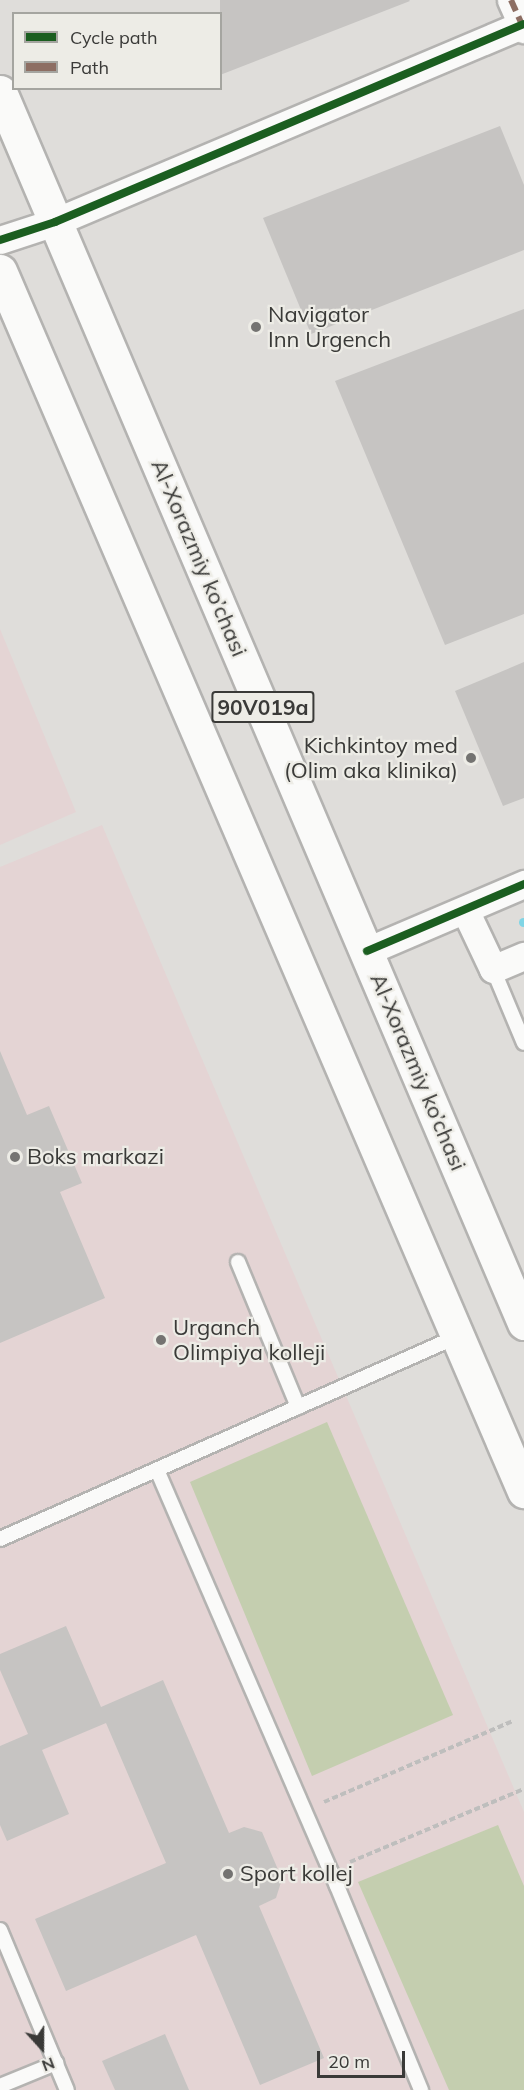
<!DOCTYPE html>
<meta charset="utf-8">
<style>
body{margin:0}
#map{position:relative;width:524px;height:2090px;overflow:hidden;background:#dfddda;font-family:Mulish,sans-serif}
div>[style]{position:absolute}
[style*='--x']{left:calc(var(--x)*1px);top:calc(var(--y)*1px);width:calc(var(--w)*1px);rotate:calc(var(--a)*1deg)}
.education>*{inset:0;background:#e4d4d4}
.green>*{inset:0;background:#c4ceaf}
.stream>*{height:9px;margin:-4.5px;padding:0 4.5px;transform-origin:4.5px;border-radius:4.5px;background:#80d5e5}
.building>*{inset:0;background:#c6c4c2}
.path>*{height:4px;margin-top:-2px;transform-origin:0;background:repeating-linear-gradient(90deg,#bebebd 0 6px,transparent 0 9px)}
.roads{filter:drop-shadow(2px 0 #b4b3b1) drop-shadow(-2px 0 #b4b3b1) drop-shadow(0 2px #b4b3b1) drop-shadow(0 -2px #b4b3b1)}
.lane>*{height:14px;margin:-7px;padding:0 7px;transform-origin:7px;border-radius:7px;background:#fafaf9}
.street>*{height:27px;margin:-13.5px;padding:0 13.5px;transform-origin:13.5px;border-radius:13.5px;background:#fafaf9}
.primary>*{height:33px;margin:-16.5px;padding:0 16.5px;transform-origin:16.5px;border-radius:16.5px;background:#fafaf9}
.quiet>*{height:6px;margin-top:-3px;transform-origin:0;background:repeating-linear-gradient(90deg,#8d6e63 0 12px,transparent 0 18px)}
.cycleway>*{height:8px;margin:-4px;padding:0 4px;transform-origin:4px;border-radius:4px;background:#1b5e20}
.dots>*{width:16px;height:16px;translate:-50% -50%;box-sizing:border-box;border:3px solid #edece6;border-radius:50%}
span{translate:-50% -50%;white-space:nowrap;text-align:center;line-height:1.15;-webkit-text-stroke:4.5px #edece6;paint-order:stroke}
.shield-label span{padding:2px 4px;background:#edece6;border:2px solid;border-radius:4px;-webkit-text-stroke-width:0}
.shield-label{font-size:21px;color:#3a3a38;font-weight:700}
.poi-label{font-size:22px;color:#3a3a38}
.left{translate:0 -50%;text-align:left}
.right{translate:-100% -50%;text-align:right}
.street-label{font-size:22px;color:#3a3a38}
.legend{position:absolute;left:12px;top:12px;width:210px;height:78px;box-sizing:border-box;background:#edece6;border:2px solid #a5a5a0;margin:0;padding:8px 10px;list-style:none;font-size:18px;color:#3a3a38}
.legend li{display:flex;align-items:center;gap:12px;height:30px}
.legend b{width:30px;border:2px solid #a5a5a0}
.north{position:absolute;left:12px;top:2018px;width:60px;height:60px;-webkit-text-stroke:4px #edece6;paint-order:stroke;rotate:159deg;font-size:16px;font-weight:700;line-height:24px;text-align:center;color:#3a3a38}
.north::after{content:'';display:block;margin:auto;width:21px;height:27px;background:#3a3a38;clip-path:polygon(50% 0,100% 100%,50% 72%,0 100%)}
.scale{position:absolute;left:317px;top:2051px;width:88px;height:27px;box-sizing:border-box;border:3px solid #3a3a38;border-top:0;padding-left:8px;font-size:18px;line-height:21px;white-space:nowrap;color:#3a3a38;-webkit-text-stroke:4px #edece6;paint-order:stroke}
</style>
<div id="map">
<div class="education">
<i style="clip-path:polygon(0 629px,76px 812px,0 845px)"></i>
<i style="clip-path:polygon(102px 825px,524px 1812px,524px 2090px,0 2090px,0 867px)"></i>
</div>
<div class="green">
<i style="clip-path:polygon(327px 1422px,453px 1715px,312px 1776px,190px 1482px)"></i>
<i style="clip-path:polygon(498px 1825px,524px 1886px,524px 2090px,449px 2090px,358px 1882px)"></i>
</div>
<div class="stream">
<i style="--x:523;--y:922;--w:1;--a:0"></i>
</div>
<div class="building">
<i style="clip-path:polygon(220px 0,409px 0,410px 1px,220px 75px)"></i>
<i style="clip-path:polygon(500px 126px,524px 185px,524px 250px,311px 334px,263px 218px)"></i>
<i style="clip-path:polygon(524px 309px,524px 614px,445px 645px,335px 381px)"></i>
<i style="clip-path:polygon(524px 662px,524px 798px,503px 806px,455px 691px)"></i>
<i style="clip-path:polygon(0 1051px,27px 1115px,49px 1106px,82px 1183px,60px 1192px,105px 1298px,0 1343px)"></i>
<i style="clip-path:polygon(66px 1626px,101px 1707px,163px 1680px,229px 1833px,244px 1827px,262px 1832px,282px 1879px,276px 1898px,259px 1906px,324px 2058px,260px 2085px,196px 1935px,66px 1991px,35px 1919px,166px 1863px,106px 1723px,42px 1750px,69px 1814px,7px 1841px,0 1825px,0 1746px,28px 1734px,0 1670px,0 1654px)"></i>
<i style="clip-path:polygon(165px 2034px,189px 2090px,115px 2090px,102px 2061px)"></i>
</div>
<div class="path">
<i style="--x:324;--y:1802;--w:206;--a:-23.2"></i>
<i style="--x:350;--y:1862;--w:189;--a:-22.8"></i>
</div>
<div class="roads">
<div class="lane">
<i style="--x:493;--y:969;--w:80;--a:67.3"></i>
<i style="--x:238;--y:1262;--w:157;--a:67.5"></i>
<i style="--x:157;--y:1470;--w:453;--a:66.6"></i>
<i style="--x:337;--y:1886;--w:221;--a:67.6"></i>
<i style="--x:0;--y:1539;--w:501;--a:-23.9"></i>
<i style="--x:0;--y:1930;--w:173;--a:67.3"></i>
<i style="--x:0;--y:2086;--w:61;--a:-22.3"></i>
</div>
<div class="street">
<i style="--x:511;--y:0;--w:32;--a:66"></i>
<i style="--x:0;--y:240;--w:58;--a:-18.1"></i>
<i style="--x:55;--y:222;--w:509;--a:-22.89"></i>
<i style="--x:465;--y:910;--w:65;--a:64.6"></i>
<i style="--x:493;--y:969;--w:34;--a:-23"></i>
<i style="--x:367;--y:951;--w:171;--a:-23.1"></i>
</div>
<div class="primary">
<i style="--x:0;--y:92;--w:1338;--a:66.94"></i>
<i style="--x:0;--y:271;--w:1328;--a:66.76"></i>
</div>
</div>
<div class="quiet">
<i style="--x:511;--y:0;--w:32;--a:66"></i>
</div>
<div class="cycleway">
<i style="--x:0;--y:240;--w:58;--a:-18.1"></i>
<i style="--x:55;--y:222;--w:509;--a:-22.89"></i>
<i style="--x:367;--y:951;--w:171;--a:-23.1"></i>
</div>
<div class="dots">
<i style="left:256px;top:327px;background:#747371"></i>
<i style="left:471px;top:758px;background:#747371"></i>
<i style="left:15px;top:1157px;background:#747371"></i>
<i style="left:161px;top:1340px;background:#747371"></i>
<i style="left:228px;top:1874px;background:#747371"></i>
</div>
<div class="shield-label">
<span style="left:263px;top:707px">90V019a</span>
</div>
<div class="poi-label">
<span class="left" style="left:268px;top:327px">Navigator<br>Inn Urgench</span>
<span class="right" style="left:458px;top:758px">Kichkintoy med<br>(Olim aka klinika)</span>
<span class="left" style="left:27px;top:1157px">Boks markazi</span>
<span class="left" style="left:173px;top:1340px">Urganch<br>Olimpiya kolleji</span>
<span class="left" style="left:240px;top:1874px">Sport kollej</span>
</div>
<div class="street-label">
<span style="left:199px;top:558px;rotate:67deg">Al-Xorazmiy ko’chasi</span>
<span style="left:418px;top:1072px;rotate:67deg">Al-Xorazmiy ko’chasi</span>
</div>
<ul class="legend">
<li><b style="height:8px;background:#1b5e20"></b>Cycle path</li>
<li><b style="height:8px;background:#8d6e63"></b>Path</li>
</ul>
<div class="north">N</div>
<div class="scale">20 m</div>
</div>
